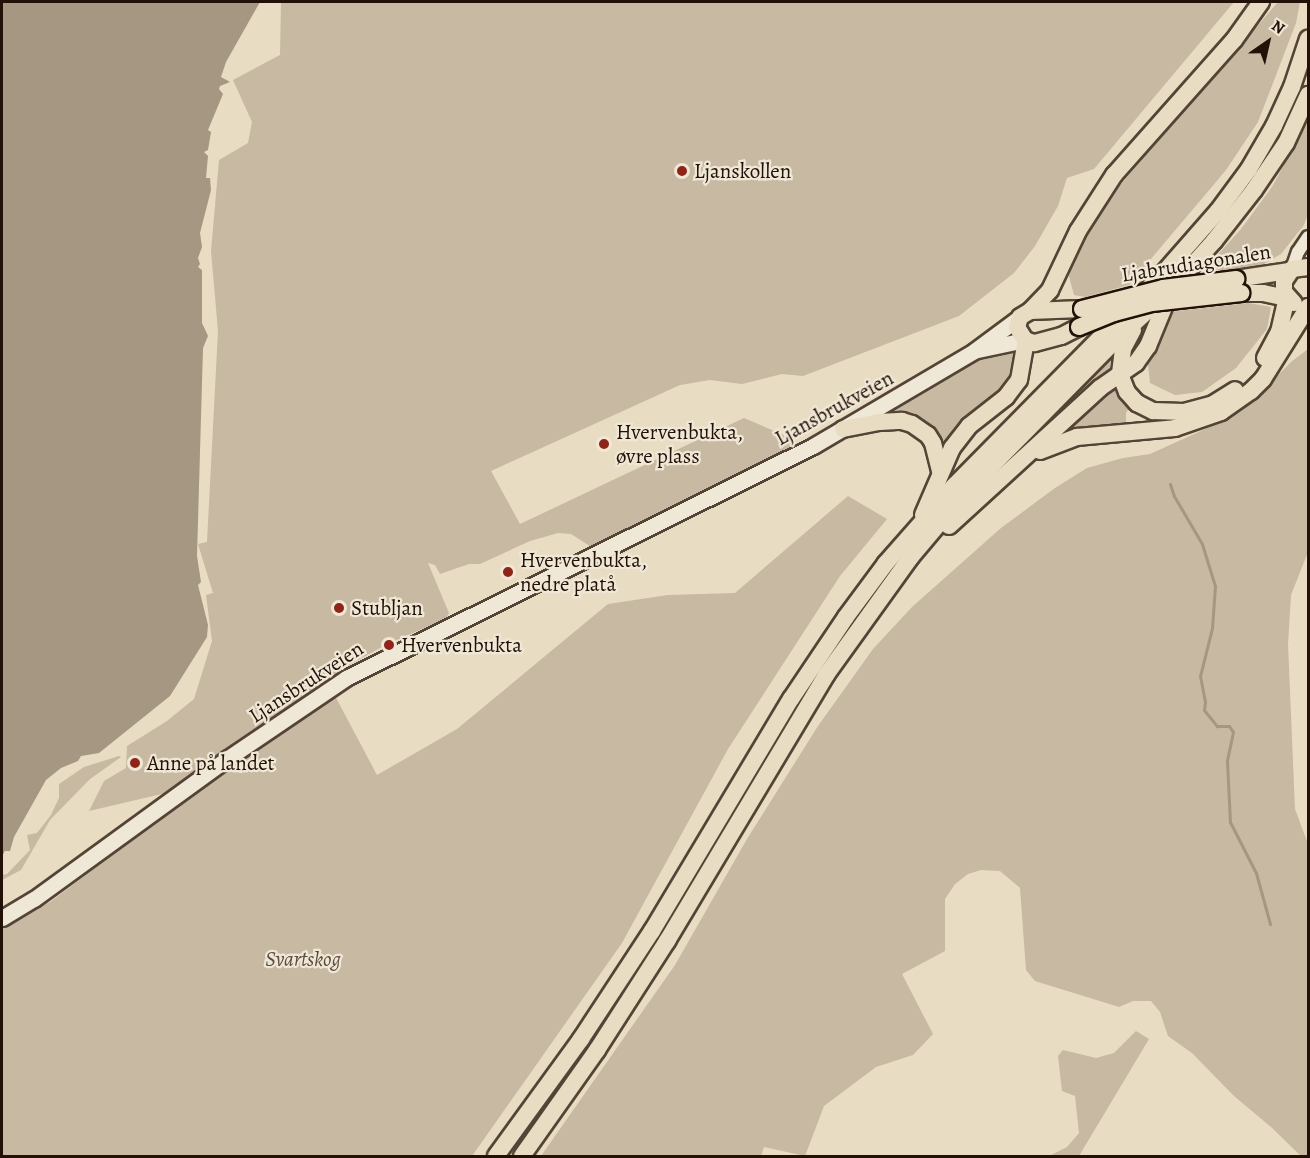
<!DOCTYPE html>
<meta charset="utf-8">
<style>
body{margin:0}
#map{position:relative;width:1310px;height:1158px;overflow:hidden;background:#e8dcc2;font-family:Alegreya,serif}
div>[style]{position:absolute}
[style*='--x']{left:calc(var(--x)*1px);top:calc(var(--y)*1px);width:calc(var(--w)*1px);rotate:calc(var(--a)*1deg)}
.green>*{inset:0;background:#c7b9a2}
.water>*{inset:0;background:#a59782}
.stream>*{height:3px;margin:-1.5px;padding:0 1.5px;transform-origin:1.5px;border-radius:1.5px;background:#a59782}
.roads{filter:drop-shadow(2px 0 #544436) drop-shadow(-2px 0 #544436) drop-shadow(0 2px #544436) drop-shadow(0 -2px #544436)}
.tertiary>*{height:12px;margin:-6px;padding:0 6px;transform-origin:6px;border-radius:6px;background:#f0e8d7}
.secondary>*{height:15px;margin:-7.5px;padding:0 7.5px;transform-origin:7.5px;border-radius:7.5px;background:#f0e8d7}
.trunk>*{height:16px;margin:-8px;padding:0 8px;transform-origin:8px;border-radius:8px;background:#e8dcc2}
.bridges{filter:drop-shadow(2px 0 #231107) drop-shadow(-2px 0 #231107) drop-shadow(0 2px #231107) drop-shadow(0 -2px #231107)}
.trunk-bridge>*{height:16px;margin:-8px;padding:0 8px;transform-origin:8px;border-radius:8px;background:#e8dcc2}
.dots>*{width:16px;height:16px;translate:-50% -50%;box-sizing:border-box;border:3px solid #f0e8d7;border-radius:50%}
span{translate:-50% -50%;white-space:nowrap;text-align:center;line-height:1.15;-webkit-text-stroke:4.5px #f0e8d7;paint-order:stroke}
.poi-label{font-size:21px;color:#231107}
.left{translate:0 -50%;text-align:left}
.street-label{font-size:21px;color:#231107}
.park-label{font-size:21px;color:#5c4c3d;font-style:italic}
.frame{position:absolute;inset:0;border:3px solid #231107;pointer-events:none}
.north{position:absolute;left:1238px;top:12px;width:60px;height:60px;-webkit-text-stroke:4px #f0e8d7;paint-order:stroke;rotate:34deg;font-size:16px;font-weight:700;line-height:24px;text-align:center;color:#231107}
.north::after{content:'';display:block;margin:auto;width:21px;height:27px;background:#231107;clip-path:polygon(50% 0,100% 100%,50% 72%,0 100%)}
</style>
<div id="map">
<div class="green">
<i style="clip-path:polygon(281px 2px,1234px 2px,1094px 169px,1067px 178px,1058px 206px,1035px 246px,1014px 273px,959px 316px,803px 376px,782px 374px,742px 384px,710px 380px,680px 385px,491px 471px,520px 524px,744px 418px,793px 439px,794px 446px,593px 548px,571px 534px,558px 533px,530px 541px,480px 564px,469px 564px,440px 574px,435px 565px,428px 563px,449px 613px,446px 619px,387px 644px,353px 663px,166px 793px,89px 811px,104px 781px,126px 768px,127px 746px,167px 721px,194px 699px,212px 641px,206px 595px,213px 593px,198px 544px,207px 542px,218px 331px,211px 251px,219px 160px,248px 143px,252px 122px,233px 80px,280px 55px)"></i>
<i style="clip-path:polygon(1278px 2px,1300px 2px,1296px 23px,1258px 122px,1226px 170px,1129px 285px,1085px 297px,1074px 295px,1068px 273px,1075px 252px,1109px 198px)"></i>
<i style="clip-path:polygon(1308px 120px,1308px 214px,1304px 225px,1281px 254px,1259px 267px,1239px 271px,1205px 269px,1241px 229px,1272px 187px)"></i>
<i style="clip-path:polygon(1248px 303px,1271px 307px,1267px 329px,1236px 368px,1202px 392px,1175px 395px,1150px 383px,1148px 364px,1170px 312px)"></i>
<i style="clip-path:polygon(1116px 346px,1115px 372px,1007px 464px,1027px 436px)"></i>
<i style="clip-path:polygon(1016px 347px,1015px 376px,944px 451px,939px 444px,878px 415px,970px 359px)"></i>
<i style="clip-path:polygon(1308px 349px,1308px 552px,1291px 595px,1288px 644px,1295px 809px,1308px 844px,1308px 1156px,1301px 1156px,1271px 1127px,1234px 1096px,1192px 1053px,1168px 1036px,1160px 1012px,1151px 1001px,1133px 1001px,1119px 1007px,1035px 981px,1026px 970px,1020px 888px,1000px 871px,981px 870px,968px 874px,955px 884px,945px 899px,945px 951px,902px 974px,933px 1034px,913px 1055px,876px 1067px,824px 1106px,805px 1156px,764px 1147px,761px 1156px,541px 1156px,675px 965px,747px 839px,818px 726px,873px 649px,912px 607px,1001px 528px,1055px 488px,1087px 468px,1123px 458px,1150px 454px,1223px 421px,1251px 403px,1291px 362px)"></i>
<i style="clip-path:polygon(1116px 381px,1131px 405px,1126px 413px,1126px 427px,1057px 438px)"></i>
<i style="clip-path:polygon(848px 496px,887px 519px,840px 576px,728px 749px,622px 943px,472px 1156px,2px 1156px,2px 927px,50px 902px,285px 725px,334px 694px,377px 775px,457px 729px,608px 604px,668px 595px,735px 593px)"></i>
<i style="clip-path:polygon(119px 756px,121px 757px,90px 779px,50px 820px,21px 870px,2px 880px,2px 875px,7px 874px,30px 850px,27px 835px,37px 833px,51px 815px,59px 798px,59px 784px,84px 767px)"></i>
<i style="clip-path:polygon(1136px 1031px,1149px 1039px,1079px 1156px,1049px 1156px,1067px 1147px,1079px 1133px,1075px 1096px,1062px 1091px,1058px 1056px,1063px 1050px,1096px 1058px,1114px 1053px)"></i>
</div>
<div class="water">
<i style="clip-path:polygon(2px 2px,260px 2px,226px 62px,221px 77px,230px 82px,220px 86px,219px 89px,223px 94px,208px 130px,211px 132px,208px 150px,204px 152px,208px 156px,206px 178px,210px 178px,211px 190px,200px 233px,202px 247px,198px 258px,200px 264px,198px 267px,202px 270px,202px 323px,208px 336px,203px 348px,197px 556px,201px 582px,198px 585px,208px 625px,207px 637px,170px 696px,99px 753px,81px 756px,78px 761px,61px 768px,46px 780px,14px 837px,10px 851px,5px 851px,2px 856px)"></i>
</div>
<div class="stream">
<i style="--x:1170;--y:484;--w:13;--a:72"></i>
<i style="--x:1174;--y:496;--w:56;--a:59.7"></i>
<i style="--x:1202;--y:544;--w:44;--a:72.8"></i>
<i style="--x:1215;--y:586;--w:42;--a:94.1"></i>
<i style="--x:1212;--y:628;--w:49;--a:104"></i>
<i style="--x:1200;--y:676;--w:26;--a:79"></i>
<i style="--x:1205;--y:702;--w:8;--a:97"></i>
<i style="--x:1204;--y:710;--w:21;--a:51"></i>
<i style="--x:1217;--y:726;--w:12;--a:0"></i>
<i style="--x:1229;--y:726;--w:7;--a:56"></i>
<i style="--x:1233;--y:732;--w:30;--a:102"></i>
<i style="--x:1227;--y:761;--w:61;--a:87.2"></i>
<i style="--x:1230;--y:822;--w:57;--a:63"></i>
<i style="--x:1256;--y:873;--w:53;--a:74.6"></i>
</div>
<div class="roads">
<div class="tertiary">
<i style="--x:1292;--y:269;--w:18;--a:-71"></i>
<i style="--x:1298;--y:252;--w:18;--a:-56"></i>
</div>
<div class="secondary">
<i style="--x:977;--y:350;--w:49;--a:-11.8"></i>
<i style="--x:2;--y:918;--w:37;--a:-31"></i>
<i style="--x:34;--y:899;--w:240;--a:-36"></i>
<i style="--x:228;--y:758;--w:143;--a:-34.1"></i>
<i style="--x:346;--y:678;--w:521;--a:-26.42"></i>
<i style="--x:813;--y:446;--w:187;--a:-30.5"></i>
<i style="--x:974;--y:351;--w:57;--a:-36.5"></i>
</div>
<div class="trunk">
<i style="--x:1236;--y:279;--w:54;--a:-8.6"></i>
<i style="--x:1241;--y:293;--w:22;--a:0"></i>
<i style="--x:1263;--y:293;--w:25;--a:12"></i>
<i style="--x:1294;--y:303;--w:15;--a:-132"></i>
<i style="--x:1284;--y:292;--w:11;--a:-90"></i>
<i style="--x:1284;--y:281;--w:14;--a:-56"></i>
<i style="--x:1292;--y:269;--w:16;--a:-7"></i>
<i style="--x:1030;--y:311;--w:29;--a:-46"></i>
<i style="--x:1050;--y:290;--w:65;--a:-64.6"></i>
<i style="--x:1078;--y:231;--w:67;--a:-57.3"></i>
<i style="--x:1114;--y:175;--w:181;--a:-48.4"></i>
<i style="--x:1234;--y:40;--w:47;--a:-54.6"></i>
<i style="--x:1079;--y:327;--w:20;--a:153"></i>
<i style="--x:1061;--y:336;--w:28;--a:165"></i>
<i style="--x:1034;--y:343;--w:9;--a:-162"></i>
<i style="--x:1025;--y:340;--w:15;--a:-122"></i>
<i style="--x:1017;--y:327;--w:10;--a:-73"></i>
<i style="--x:1020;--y:317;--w:12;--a:-31"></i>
<i style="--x:1030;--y:311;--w:52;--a:-2.2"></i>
<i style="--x:1133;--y:330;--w:21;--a:118"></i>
<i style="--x:1123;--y:349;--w:25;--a:97"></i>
<i style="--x:1120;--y:374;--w:19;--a:69"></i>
<i style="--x:1127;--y:392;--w:15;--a:48"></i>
<i style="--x:1137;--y:403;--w:18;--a:27"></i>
<i style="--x:1153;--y:411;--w:31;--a:2"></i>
<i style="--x:1184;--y:412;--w:30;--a:-15"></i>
<i style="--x:1213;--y:404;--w:26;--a:-32"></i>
<i style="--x:1265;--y:358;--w:30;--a:-62"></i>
<i style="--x:1279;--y:332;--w:35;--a:-77"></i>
<i style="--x:843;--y:429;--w:38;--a:-11"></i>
<i style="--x:880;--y:422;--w:22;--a:-3"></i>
<i style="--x:902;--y:421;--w:10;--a:17"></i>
<i style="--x:912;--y:424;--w:19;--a:35"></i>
<i style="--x:928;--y:435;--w:9;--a:58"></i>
<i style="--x:933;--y:443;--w:29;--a:76"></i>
<i style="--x:1040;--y:451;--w:40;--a:-21"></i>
<i style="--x:1077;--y:437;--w:98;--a:-5.2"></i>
<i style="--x:1175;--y:428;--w:49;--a:-19.2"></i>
<i style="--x:1221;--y:412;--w:37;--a:-35"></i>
<i style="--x:1251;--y:391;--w:17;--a:-45"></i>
<i style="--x:1263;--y:379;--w:85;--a:-58"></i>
<i style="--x:923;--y:515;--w:73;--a:-66.6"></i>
<i style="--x:952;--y:448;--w:28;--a:-52"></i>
<i style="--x:969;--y:426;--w:47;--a:-38.1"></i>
<i style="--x:1006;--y:397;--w:21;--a:-53"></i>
<i style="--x:1019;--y:380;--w:40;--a:-80"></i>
<i style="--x:949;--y:526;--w:205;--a:-42.4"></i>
<i style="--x:1100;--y:388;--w:44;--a:-34.8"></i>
<i style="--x:1136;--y:363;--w:21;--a:-55"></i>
<i style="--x:1148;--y:346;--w:55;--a:-67.6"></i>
<i style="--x:496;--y:1156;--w:145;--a:-54"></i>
<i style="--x:581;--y:1039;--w:129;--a:-56.7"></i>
<i style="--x:652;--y:931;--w:270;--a:-59.1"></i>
<i style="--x:791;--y:699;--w:99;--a:-56.1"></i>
<i style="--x:846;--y:617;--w:67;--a:-53.5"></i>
<i style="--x:886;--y:563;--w:103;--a:-48.6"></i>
<i style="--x:954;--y:486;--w:293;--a:-45.4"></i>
<i style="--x:1160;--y:277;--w:88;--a:-48.7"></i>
<i style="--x:1218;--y:211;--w:52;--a:-53.6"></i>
<i style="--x:1249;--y:169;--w:50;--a:-59.8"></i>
<i style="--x:1274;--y:126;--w:43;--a:-65.2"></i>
<i style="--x:1292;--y:87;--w:51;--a:-71.6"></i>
<i style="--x:522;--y:1156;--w:130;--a:-54.7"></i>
<i style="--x:597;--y:1050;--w:130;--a:-57.3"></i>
<i style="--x:667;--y:941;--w:310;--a:-59.1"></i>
<i style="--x:826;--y:675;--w:144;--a:-54.3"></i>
<i style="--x:910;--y:558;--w:82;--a:-49.9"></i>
<i style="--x:963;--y:495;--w:215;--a:-45.4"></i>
<i style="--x:1114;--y:342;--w:79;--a:-43"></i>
<i style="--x:1172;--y:288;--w:63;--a:-48.2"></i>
<i style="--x:1214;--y:241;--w:65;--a:-51.9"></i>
<i style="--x:1254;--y:190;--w:57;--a:-55.8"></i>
<i style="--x:1286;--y:143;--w:53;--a:-65.4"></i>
</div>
</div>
<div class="bridges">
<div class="trunk-bridge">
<i style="--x:1082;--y:309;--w:84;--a:-14.5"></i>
<i style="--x:1163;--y:288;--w:74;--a:-7"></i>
<i style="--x:1079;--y:327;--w:38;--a:-22"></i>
<i style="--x:1114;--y:313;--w:39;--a:-15"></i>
<i style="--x:1152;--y:303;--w:90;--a:-6.4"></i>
</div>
</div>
<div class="dots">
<i style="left:682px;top:171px;background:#8f2418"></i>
<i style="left:604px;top:444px;background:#8f2418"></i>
<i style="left:508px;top:572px;background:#8f2418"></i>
<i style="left:339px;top:608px;background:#8f2418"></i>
<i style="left:389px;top:645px;background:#8f2418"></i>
<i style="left:135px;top:763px;background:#8f2418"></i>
</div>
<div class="poi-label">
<span class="left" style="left:694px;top:171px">Ljanskollen</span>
<span class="left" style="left:616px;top:444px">Hvervenbukta,<br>øvre plass</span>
<span class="left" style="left:520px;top:572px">Hvervenbukta,<br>nedre platå</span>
<span class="left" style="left:351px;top:608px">Stubljan</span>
<span class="left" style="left:401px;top:645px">Hvervenbukta</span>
<span class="left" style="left:147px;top:763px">Anne på landet</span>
</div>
<div class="street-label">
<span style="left:1196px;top:263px;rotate:-9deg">Ljabrudiagonalen</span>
<span style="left:834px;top:408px;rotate:-29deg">Ljansbrukveien</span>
<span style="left:306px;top:682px;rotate:-33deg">Ljansbrukveien</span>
</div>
<div class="park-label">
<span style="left:303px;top:959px">Svartskog</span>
</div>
<div class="frame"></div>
<div class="north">N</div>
</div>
